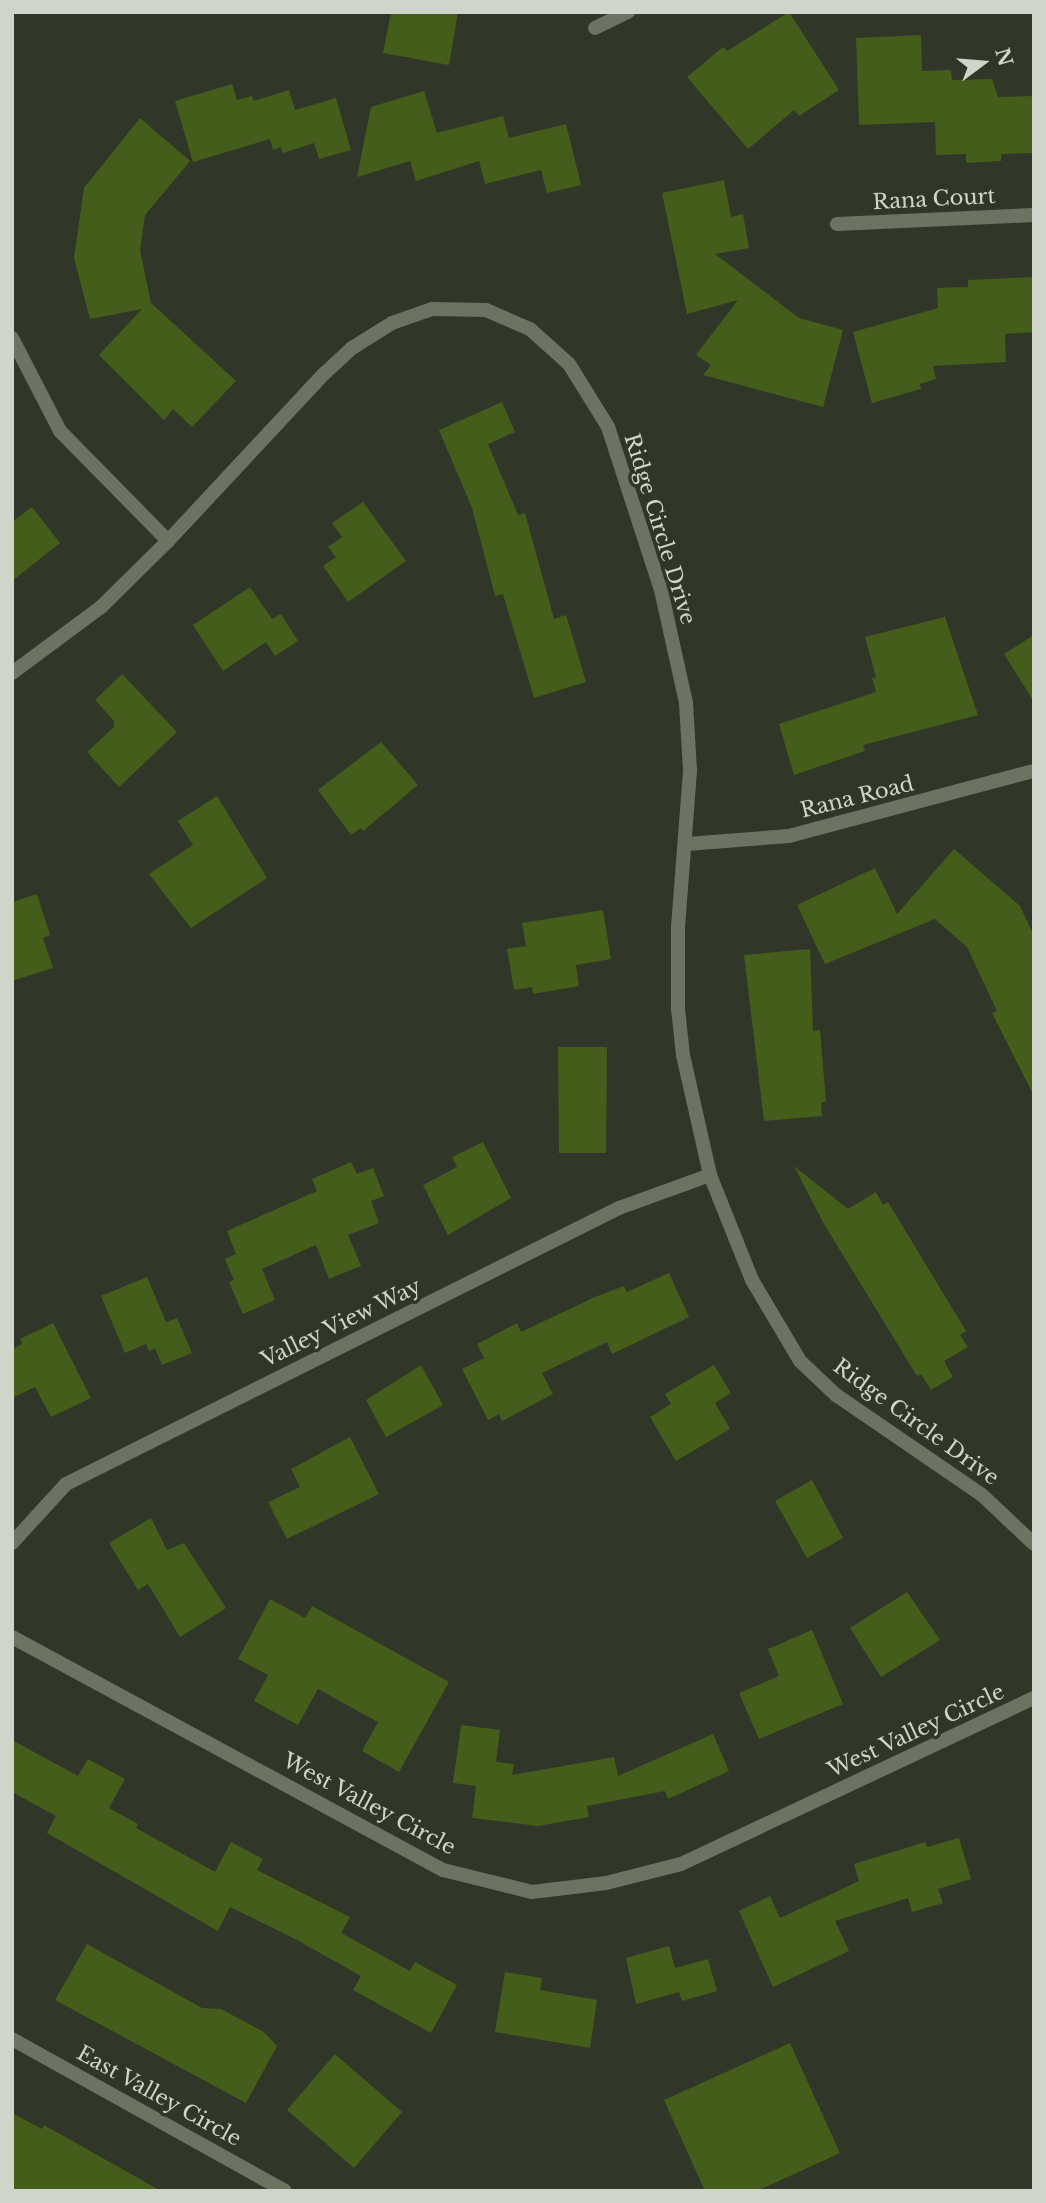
<!DOCTYPE html>
<style>
body{margin:0}
#map{position:relative;width:1046px;height:2203px;overflow:hidden;background:#303728;font-family:"Libre Baskerville",serif}
div>[style]{position:absolute}
[style*='--x']{left:calc(var(--x)*1px);top:calc(var(--y)*1px);width:calc(var(--w)*1px);rotate:calc(var(--a)*1deg)}
.building>*{inset:0;background:#455d1a}
.minor>*{height:14px;margin:-7px;padding:0 7px;transform-origin:7px;border-radius:7px;background:#6c7362}
.tertiary>*{height:14px;margin:-7px;padding:0 7px;transform-origin:7px;border-radius:7px;background:#6c7362}
span{translate:-50% -50%;white-space:nowrap;text-align:center;line-height:1.15;-webkit-text-stroke:7px #303728;paint-order:stroke}
.street-label{font-size:21px;color:#d0d5cb}
.frame{position:absolute;inset:0;border:14px solid #d0d5cb;pointer-events:none}
.north{position:absolute;left:948px;top:28px;width:70px;height:70px;-webkit-text-stroke:5px #303728;paint-order:stroke;rotate:74deg;font-size:19px;font-weight:700;line-height:28px;text-align:center;color:#d0d5cb}
.north::after{content:'';display:block;margin:auto;width:24px;height:32px;background:#d0d5cb;clip-path:polygon(50% 0,100% 100%,50% 72%,0 100%)}
</style>
<div id="map">
<div class="building">
<i style="clip-path:polygon(391px 12px,458px 12px,449px 65px,383px 53px)"></i>
<i style="clip-path:polygon(789px 12px,839px 90px,799px 116px,794px 110px,748px 149px,687px 77px,723px 47px,727px 51px)"></i>
<i style="clip-path:polygon(921px 35px,922px 71px,951px 70px,952px 80px,992px 79px,998px 97px,1034px 96px,1034px 153px,1001px 154px,1001px 161px,966px 163px,966px 154px,936px 155px,935px 122px,859px 125px,856px 38px)"></i>
<i style="clip-path:polygon(232px 84px,237px 100px,252px 96px,254px 101px,289px 90px,295px 110px,336px 98px,351px 150px,319px 159px,314px 143px,283px 153px,281px 147px,273px 150px,270px 139px,193px 162px,175px 101px)"></i>
<i style="clip-path:polygon(424px 91px,437px 133px,503px 116px,509px 138px,566px 124px,581px 185px,547px 193px,541px 170px,485px 184px,479px 161px,416px 181px,410px 161px,357px 177px,371px 107px)"></i>
<i style="clip-path:polygon(140px 118px,190px 161px,145px 215px,140px 250px,151px 303px,236px 381px,192px 427px,173px 409px,164px 420px,99px 355px,142px 309px,90px 319px,74px 258px,84px 188px)"></i>
<i style="clip-path:polygon(724px 180px,731px 217px,743px 214px,749px 248px,715px 254px,799px 318px,843px 330px,823px 407px,703px 375px,711px 365px,696px 355px,738px 300px,687px 314px,662px 193px)"></i>
<i style="clip-path:polygon(1034px 277px,1034px 332px,1005px 334px,1006px 362px,933px 366px,936px 379px,920px 384px,921px 389px,872px 403px,853px 332px,938px 308px,937px 288px,968px 287px,968px 280px)"></i>
<i style="clip-path:polygon(502px 402px,515px 432px,488px 444px,518px 515px,525px 513px,554px 619px,566px 615px,586px 682px,534px 698px,503px 594px,495px 596px,472px 508px,439px 430px)"></i>
<i style="clip-path:polygon(363px 502px,406px 561px,348px 602px,323px 566px,336px 557px,328px 547px,342px 537px,332px 523px)"></i>
<i style="clip-path:polygon(32px 507px,60px 543px,12px 581px,12px 522px)"></i>
<i style="clip-path:polygon(250px 587px,272px 619px,281px 614px,298px 641px,275px 656px,266px 642px,223px 671px,193px 625px)"></i>
<i style="clip-path:polygon(945px 617px,978px 715px,863px 745px,865px 751px,794px 775px,779px 724px,876px 692px,872px 678px,876px 677px,865px 637px)"></i>
<i style="clip-path:polygon(1034px 635px,1034px 702px,1004px 654px)"></i>
<i style="clip-path:polygon(122px 674px,177px 732px,119px 787px,87px 752px,114px 727px,114px 721px,95px 700px)"></i>
<i style="clip-path:polygon(381px 742px,418px 785px,363px 831px,361px 828px,351px 835px,318px 790px)"></i>
<i style="clip-path:polygon(217px 796px,267px 878px,191px 928px,149px 874px,193px 845px,178px 821px)"></i>
<i style="clip-path:polygon(954px 849px,1020px 906px,1034px 936px,1034px 1096px,992px 1013px,997px 1011px,967px 947px,935px 919px,825px 964px,797px 905px,875px 868px,897px 914px)"></i>
<i style="clip-path:polygon(37px 894px,50px 935px,43px 938px,53px 968px,12px 981px,12px 902px)"></i>
<i style="clip-path:polygon(603px 910px,611px 959px,576px 965px,579px 986px,533px 994px,532px 987px,514px 990px,507px 949px,526px 946px,522px 923px)"></i>
<i style="clip-path:polygon(810px 949px,813px 1031px,820px 1030px,826px 1102px,821px 1102px,822px 1116px,764px 1121px,744px 955px)"></i>
<i style="clip-path:polygon(558px 1047px,607px 1047px,606px 1153px,559px 1153px)"></i>
<i style="clip-path:polygon(483px 1142px,511px 1198px,448px 1235px,423px 1185px,457px 1167px,452px 1157px)"></i>
<i style="clip-path:polygon(351px 1162px,357px 1174px,373px 1168px,384px 1196px,371px 1201px,379px 1223px,348px 1235px,361px 1266px,329px 1279px,316px 1245px,262px 1269px,275px 1300px,243px 1314px,229px 1282px,234px 1280px,225px 1259px,236px 1254px,227px 1231px,317px 1191px,312px 1179px)"></i>
<i style="clip-path:polygon(794px 1166px,848px 1209px,876px 1192px,883px 1205px,888px 1202px,966px 1331px,960px 1335px,968px 1347px,944px 1361px,953px 1377px,931px 1390px,921px 1374px,917px 1376px,824px 1224px)"></i>
<i style="clip-path:polygon(669px 1273px,689px 1317px,612px 1354px,607px 1342px,542px 1373px,553px 1394px,502px 1421px,499px 1414px,488px 1420px,462px 1369px,484px 1358px,477px 1344px,517px 1323px,521px 1332px,595px 1297px,624px 1286px,627px 1292px)"></i>
<i style="clip-path:polygon(147px 1277px,166px 1322px,177px 1318px,192px 1353px,162px 1365px,155px 1348px,149px 1351px,146px 1344px,125px 1353px,101px 1296px)"></i>
<i style="clip-path:polygon(53px 1323px,91px 1398px,51px 1417px,35px 1387px,12px 1398px,12px 1349px,22px 1344px,20px 1339px)"></i>
<i style="clip-path:polygon(421px 1365px,443px 1405px,386px 1437px,366px 1400px)"></i>
<i style="clip-path:polygon(714px 1365px,731px 1393px,715px 1403px,730px 1429px,676px 1461px,650px 1417px,671px 1404px,665px 1394px)"></i>
<i style="clip-path:polygon(350px 1437px,379px 1494px,287px 1539px,268px 1502px,300px 1487px,291px 1469px)"></i>
<i style="clip-path:polygon(812px 1480px,843px 1538px,807px 1558px,775px 1501px)"></i>
<i style="clip-path:polygon(151px 1518px,167px 1550px,184px 1543px,226px 1608px,180px 1637px,148px 1584px,138px 1590px,109px 1543px)"></i>
<i style="clip-path:polygon(907px 1592px,940px 1640px,881px 1677px,850px 1628px)"></i>
<i style="clip-path:polygon(270px 1599px,305px 1618px,312px 1606px,449px 1682px,399px 1772px,362px 1751px,378px 1722px,318px 1689px,298px 1725px,254px 1701px,268px 1675px,238px 1659px)"></i>
<i style="clip-path:polygon(812px 1630px,843px 1704px,759px 1739px,739px 1693px,779px 1676px,768px 1649px)"></i>
<i style="clip-path:polygon(461px 1725px,500px 1730px,496px 1762px,514px 1764px,512px 1775px,614px 1757px,618px 1776px,713px 1734px,729px 1771px,668px 1799px,665px 1791px,587px 1806px,589px 1817px,538px 1826px,472px 1818px,476px 1786px,453px 1783px)"></i>
<i style="clip-path:polygon(12px 1740px,78px 1776px,88px 1759px,125px 1779px,109px 1808px,138px 1824px,136px 1828px,215px 1872px,231px 1842px,263px 1859px,257px 1870px,350px 1917px,341px 1933px,410px 1971px,415px 1962px,457px 1985px,431px 2033px,353px 1990px,361px 1976px,295px 1939px,230px 1907px,218px 1931px,47px 1833px,56px 1816px,12px 1792px)"></i>
<i style="clip-path:polygon(959px 1838px,971px 1879px,938px 1889px,943px 1903px,912px 1912px,908px 1898px,835px 1921px,849px 1951px,773px 1987px,739px 1911px,770px 1896px,780px 1918px,859px 1881px,854px 1864px,925px 1842px,927px 1847px)"></i>
<i style="clip-path:polygon(87px 1944px,202px 2008px,221px 2009px,264px 2032px,277px 2046px,246px 2103px,55px 2000px)"></i>
<i style="clip-path:polygon(669px 1946px,675px 1968px,708px 1959px,717px 1991px,682px 2001px,679px 1992px,636px 2004px,626px 1958px)"></i>
<i style="clip-path:polygon(505px 1972px,542px 1978px,540px 1990px,597px 2000px,590px 2048px,495px 2032px)"></i>
<i style="clip-path:polygon(790px 2043px,840px 2153px,757px 2191px,705px 2191px,664px 2100px)"></i>
<i style="clip-path:polygon(335px 2054px,402px 2112px,354px 2168px,287px 2110px)"></i>
<i style="clip-path:polygon(12px 2113px,42px 2129px,44px 2125px,161px 2191px,12px 2191px)"></i>
</div>
<div class="minor">
<i style="--x:595;--y:28;--w:37;--a:-26"></i>
<i style="--x:837;--y:224;--w:197;--a:-2.6"></i>
<i style="--x:12;--y:338;--w:105;--a:62.7"></i>
<i style="--x:60;--y:431;--w:154;--a:45.5"></i>
<i style="--x:168;--y:541;--w:94;--a:135.4"></i>
<i style="--x:101;--y:607;--w:111;--a:143.4"></i>
<i style="--x:687;--y:844;--w:102;--a:-4.5"></i>
<i style="--x:789;--y:836;--w:253;--a:-14.9"></i>
<i style="--x:12;--y:1543;--w:80;--a:-47.5"></i>
<i style="--x:66;--y:1484;--w:618;--a:-26.52"></i>
<i style="--x:619;--y:1208;--w:97;--a:-19.9"></i>
<i style="--x:12;--y:1637;--w:490;--a:28.4"></i>
<i style="--x:443;--y:1870;--w:92;--a:13.9"></i>
<i style="--x:532;--y:1892;--w:75;--a:-6.9"></i>
<i style="--x:606;--y:1883;--w:77;--a:-14.2"></i>
<i style="--x:681;--y:1864;--w:390;--a:-25.2"></i>
<i style="--x:12;--y:2039;--w:312;--a:29.1"></i>
</div>
<div class="tertiary">
<i style="--x:168;--y:541;--w:229;--a:-47"></i>
<i style="--x:324;--y:374;--w:38;--a:-43"></i>
<i style="--x:352;--y:348;--w:47;--a:-32"></i>
<i style="--x:392;--y:323;--w:42;--a:-19.3"></i>
<i style="--x:432;--y:309;--w:54;--a:1.1"></i>
<i style="--x:486;--y:310;--w:48;--a:23.4"></i>
<i style="--x:530;--y:329;--w:52;--a:41.9"></i>
<i style="--x:569;--y:364;--w:74;--a:58.2"></i>
<i style="--x:608;--y:427;--w:171;--a:72"></i>
<i style="--x:661;--y:590;--w:116;--a:77.5"></i>
<i style="--x:686;--y:703;--w:68;--a:86.6"></i>
<i style="--x:690;--y:771;--w:156;--a:94.4"></i>
<i style="--x:678;--y:927;--w:82;--a:90"></i>
<i style="--x:678;--y:1009;--w:46;--a:83.8"></i>
<i style="--x:683;--y:1055;--w:123;--a:77.3"></i>
<i style="--x:710;--y:1175;--w:113;--a:68.2"></i>
<i style="--x:752;--y:1280;--w:94;--a:59.3"></i>
<i style="--x:800;--y:1361;--w:50;--a:43.4"></i>
<i style="--x:836;--y:1395;--w:177;--a:34.4"></i>
<i style="--x:982;--y:1495;--w:71;--a:43.3"></i>
</div>
<div class="street-label">
<span style="left:934px;top:199px;rotate:-3deg">Rana Court</span>
<span style="left:660px;top:529px;rotate:73deg">Ridge Circle Drive</span>
<span style="left:857px;top:797px;rotate:-14deg">Rana Road</span>
<span style="left:341px;top:1323px;rotate:-26deg">Valley View Way</span>
<span style="left:916px;top:1422px;rotate:36deg">Ridge Circle Drive</span>
<span style="left:916px;top:1731px;rotate:-25deg">West Valley Circle</span>
<span style="left:369px;top:1804px;rotate:28deg">West Valley Circle</span>
<span style="left:159px;top:2096px;rotate:29deg">East Valley Circle</span>
</div>
<div class="frame"></div>
<div class="north">N</div>
</div>
